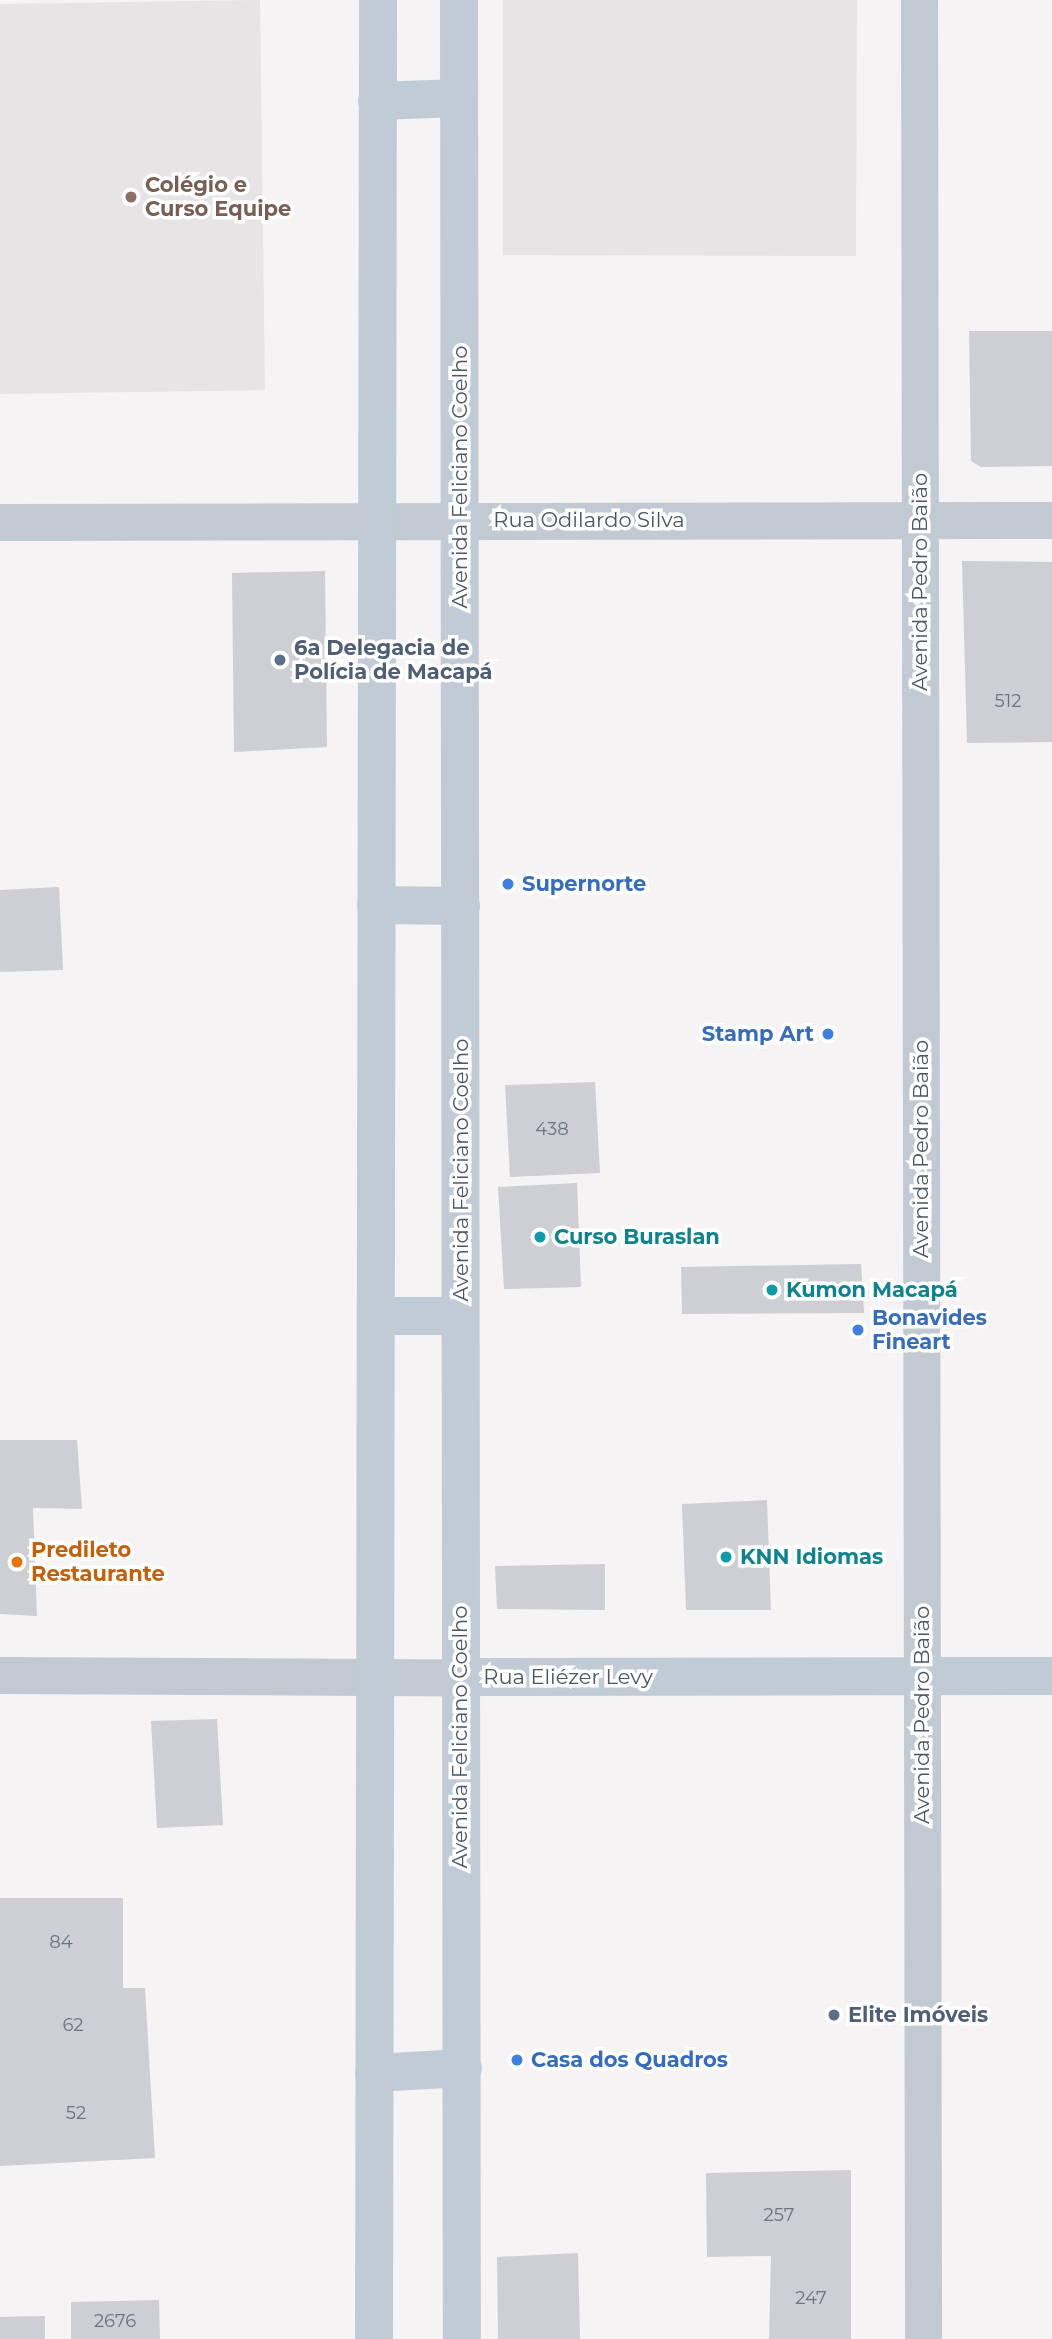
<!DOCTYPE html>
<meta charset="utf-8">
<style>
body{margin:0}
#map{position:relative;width:1052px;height:2339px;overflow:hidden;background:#f5f3f3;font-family:Montserrat,sans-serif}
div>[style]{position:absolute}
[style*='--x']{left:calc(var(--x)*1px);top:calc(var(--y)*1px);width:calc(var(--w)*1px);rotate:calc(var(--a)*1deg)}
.education>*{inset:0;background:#e6e4e5}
.building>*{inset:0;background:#cdcfd5}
.street>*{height:37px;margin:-18.5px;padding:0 18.5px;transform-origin:18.5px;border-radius:18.5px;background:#c1cad2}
.secondary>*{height:38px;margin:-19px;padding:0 19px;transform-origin:19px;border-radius:19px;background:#c1cbd6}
.dots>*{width:19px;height:19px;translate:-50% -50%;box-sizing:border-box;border:4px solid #fff;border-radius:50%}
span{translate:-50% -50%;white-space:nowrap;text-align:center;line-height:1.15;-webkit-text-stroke:7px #fff;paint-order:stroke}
.number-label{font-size:18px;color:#6b747e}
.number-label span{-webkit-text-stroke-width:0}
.education-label{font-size:21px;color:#785e54;font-weight:700}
.left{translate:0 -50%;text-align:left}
.street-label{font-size:21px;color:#4a5661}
.service-label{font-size:21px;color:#4e5e75;font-weight:700}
.shop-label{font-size:21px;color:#366cbe;font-weight:700}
.right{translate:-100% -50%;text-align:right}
.culture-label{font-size:21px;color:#0d838f;font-weight:700}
.food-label{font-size:21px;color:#c56008;font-weight:700}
</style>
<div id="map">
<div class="education">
<i style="clip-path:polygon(260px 0,265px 390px,0 394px,0 4px)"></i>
<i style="clip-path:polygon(503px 0,857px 0,856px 256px,503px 255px)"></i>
</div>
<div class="building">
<i style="clip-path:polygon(969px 331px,1052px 331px,1052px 466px,981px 467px,971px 461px)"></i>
<i style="clip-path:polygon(962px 561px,1052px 562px,1052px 742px,967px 743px)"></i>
<i style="clip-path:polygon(325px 571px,327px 747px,234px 752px,232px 573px)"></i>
<i style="clip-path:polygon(59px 887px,63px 970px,0 972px,0 890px)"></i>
<i style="clip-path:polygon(595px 1082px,600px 1173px,510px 1177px,505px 1085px)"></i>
<i style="clip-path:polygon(577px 1183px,581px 1287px,504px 1289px,498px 1187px)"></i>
<i style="clip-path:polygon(861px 1264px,864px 1313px,682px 1314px,681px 1267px)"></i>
<i style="clip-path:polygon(0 1440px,77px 1440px,82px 1509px,33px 1508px,37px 1616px,0 1614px)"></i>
<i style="clip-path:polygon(767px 1500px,771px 1610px,686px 1610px,682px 1504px)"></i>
<i style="clip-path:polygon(605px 1564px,605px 1610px,497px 1609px,495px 1566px)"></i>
<i style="clip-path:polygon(217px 1719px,223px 1825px,157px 1828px,151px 1721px)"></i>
<i style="clip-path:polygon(0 1898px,123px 1898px,123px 1988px,145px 1988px,155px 2158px,0 2166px)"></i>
<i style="clip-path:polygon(851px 2170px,851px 2339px,769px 2339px,771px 2256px,707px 2257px,706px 2173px)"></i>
<i style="clip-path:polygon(578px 2253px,580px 2339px,498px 2339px,497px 2257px)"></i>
<i style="clip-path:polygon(159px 2300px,160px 2339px,71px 2339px,71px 2302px)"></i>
<i style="clip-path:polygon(45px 2316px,45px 2339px,0 2339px,0 2317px)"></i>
</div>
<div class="street">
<i style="--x:919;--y:0;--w:2339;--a:89.9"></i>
<i style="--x:0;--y:522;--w:1052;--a:-0.11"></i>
<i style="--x:0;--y:1675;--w:458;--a:0.3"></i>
</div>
<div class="secondary">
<i style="--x:459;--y:0;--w:2339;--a:89.93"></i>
<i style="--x:377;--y:101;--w:82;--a:-2.1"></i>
<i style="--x:376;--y:905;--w:85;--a:0.7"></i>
<i style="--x:376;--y:1316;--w:84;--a:0"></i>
<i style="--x:458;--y:1677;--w:594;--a:-0.1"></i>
<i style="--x:374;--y:2073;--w:89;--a:-3.2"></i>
<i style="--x:374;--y:2339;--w:2339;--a:-89.9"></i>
</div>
<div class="dots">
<i style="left:131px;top:197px;background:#8d6e63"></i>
<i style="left:280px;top:660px;background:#5c6f8a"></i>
<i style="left:508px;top:884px;background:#3f7fe0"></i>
<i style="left:828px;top:1034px;background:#3f7fe0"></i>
<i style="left:540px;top:1237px;background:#0f9aa8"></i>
<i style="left:772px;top:1290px;background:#0f9aa8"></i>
<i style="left:858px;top:1330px;background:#3f7fe0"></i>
<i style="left:726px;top:1557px;background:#0f9aa8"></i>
<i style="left:17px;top:1562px;background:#e8710a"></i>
<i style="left:834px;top:2015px;background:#5c6f8a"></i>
<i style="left:517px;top:2060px;background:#3f7fe0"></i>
</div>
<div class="number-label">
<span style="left:1008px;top:701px">512</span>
<span style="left:552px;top:1129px">438</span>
<span style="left:61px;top:1942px">84</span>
<span style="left:73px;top:2025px">62</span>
<span style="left:76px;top:2113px">52</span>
<span style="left:779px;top:2215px">257</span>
<span style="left:811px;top:2298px">247</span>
<span style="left:115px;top:2321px">2676</span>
</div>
<div class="education-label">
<span class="left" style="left:145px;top:197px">Colégio e<br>Curso Equipe</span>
</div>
<div class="street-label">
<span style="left:460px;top:477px;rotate:-90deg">Avenida Feliciano Coelho</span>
<span style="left:589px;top:520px">Rua Odilardo Silva</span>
<span style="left:920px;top:582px;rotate:-90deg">Avenida Pedro Baião</span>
<span style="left:921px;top:1149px;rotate:-90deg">Avenida Pedro Baião</span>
<span style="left:461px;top:1170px;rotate:-90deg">Avenida Feliciano Coelho</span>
<span style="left:568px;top:1677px">Rua Eliézer Levy</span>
<span style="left:922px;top:1715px;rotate:-90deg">Avenida Pedro Baião</span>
<span style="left:460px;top:1737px;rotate:-90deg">Avenida Feliciano Coelho</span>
</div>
<div class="service-label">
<span class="left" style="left:294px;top:660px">6a Delegacia de<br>Polícia de Macapá</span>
<span class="left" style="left:848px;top:2015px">Elite Imóveis</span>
</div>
<div class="shop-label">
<span class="left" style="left:522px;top:884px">Supernorte</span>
<span class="right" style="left:814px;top:1034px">Stamp Art</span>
<span class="left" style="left:872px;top:1330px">Bonavides<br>Fineart</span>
<span class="left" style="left:531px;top:2060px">Casa dos Quadros</span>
</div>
<div class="culture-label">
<span class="left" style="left:554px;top:1237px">Curso Buraslan</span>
<span class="left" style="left:786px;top:1290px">Kumon Macapá</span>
<span class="left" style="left:740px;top:1557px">KNN Idiomas</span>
</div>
<div class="food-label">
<span class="left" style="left:31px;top:1562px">Predileto<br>Restaurante</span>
</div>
</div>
